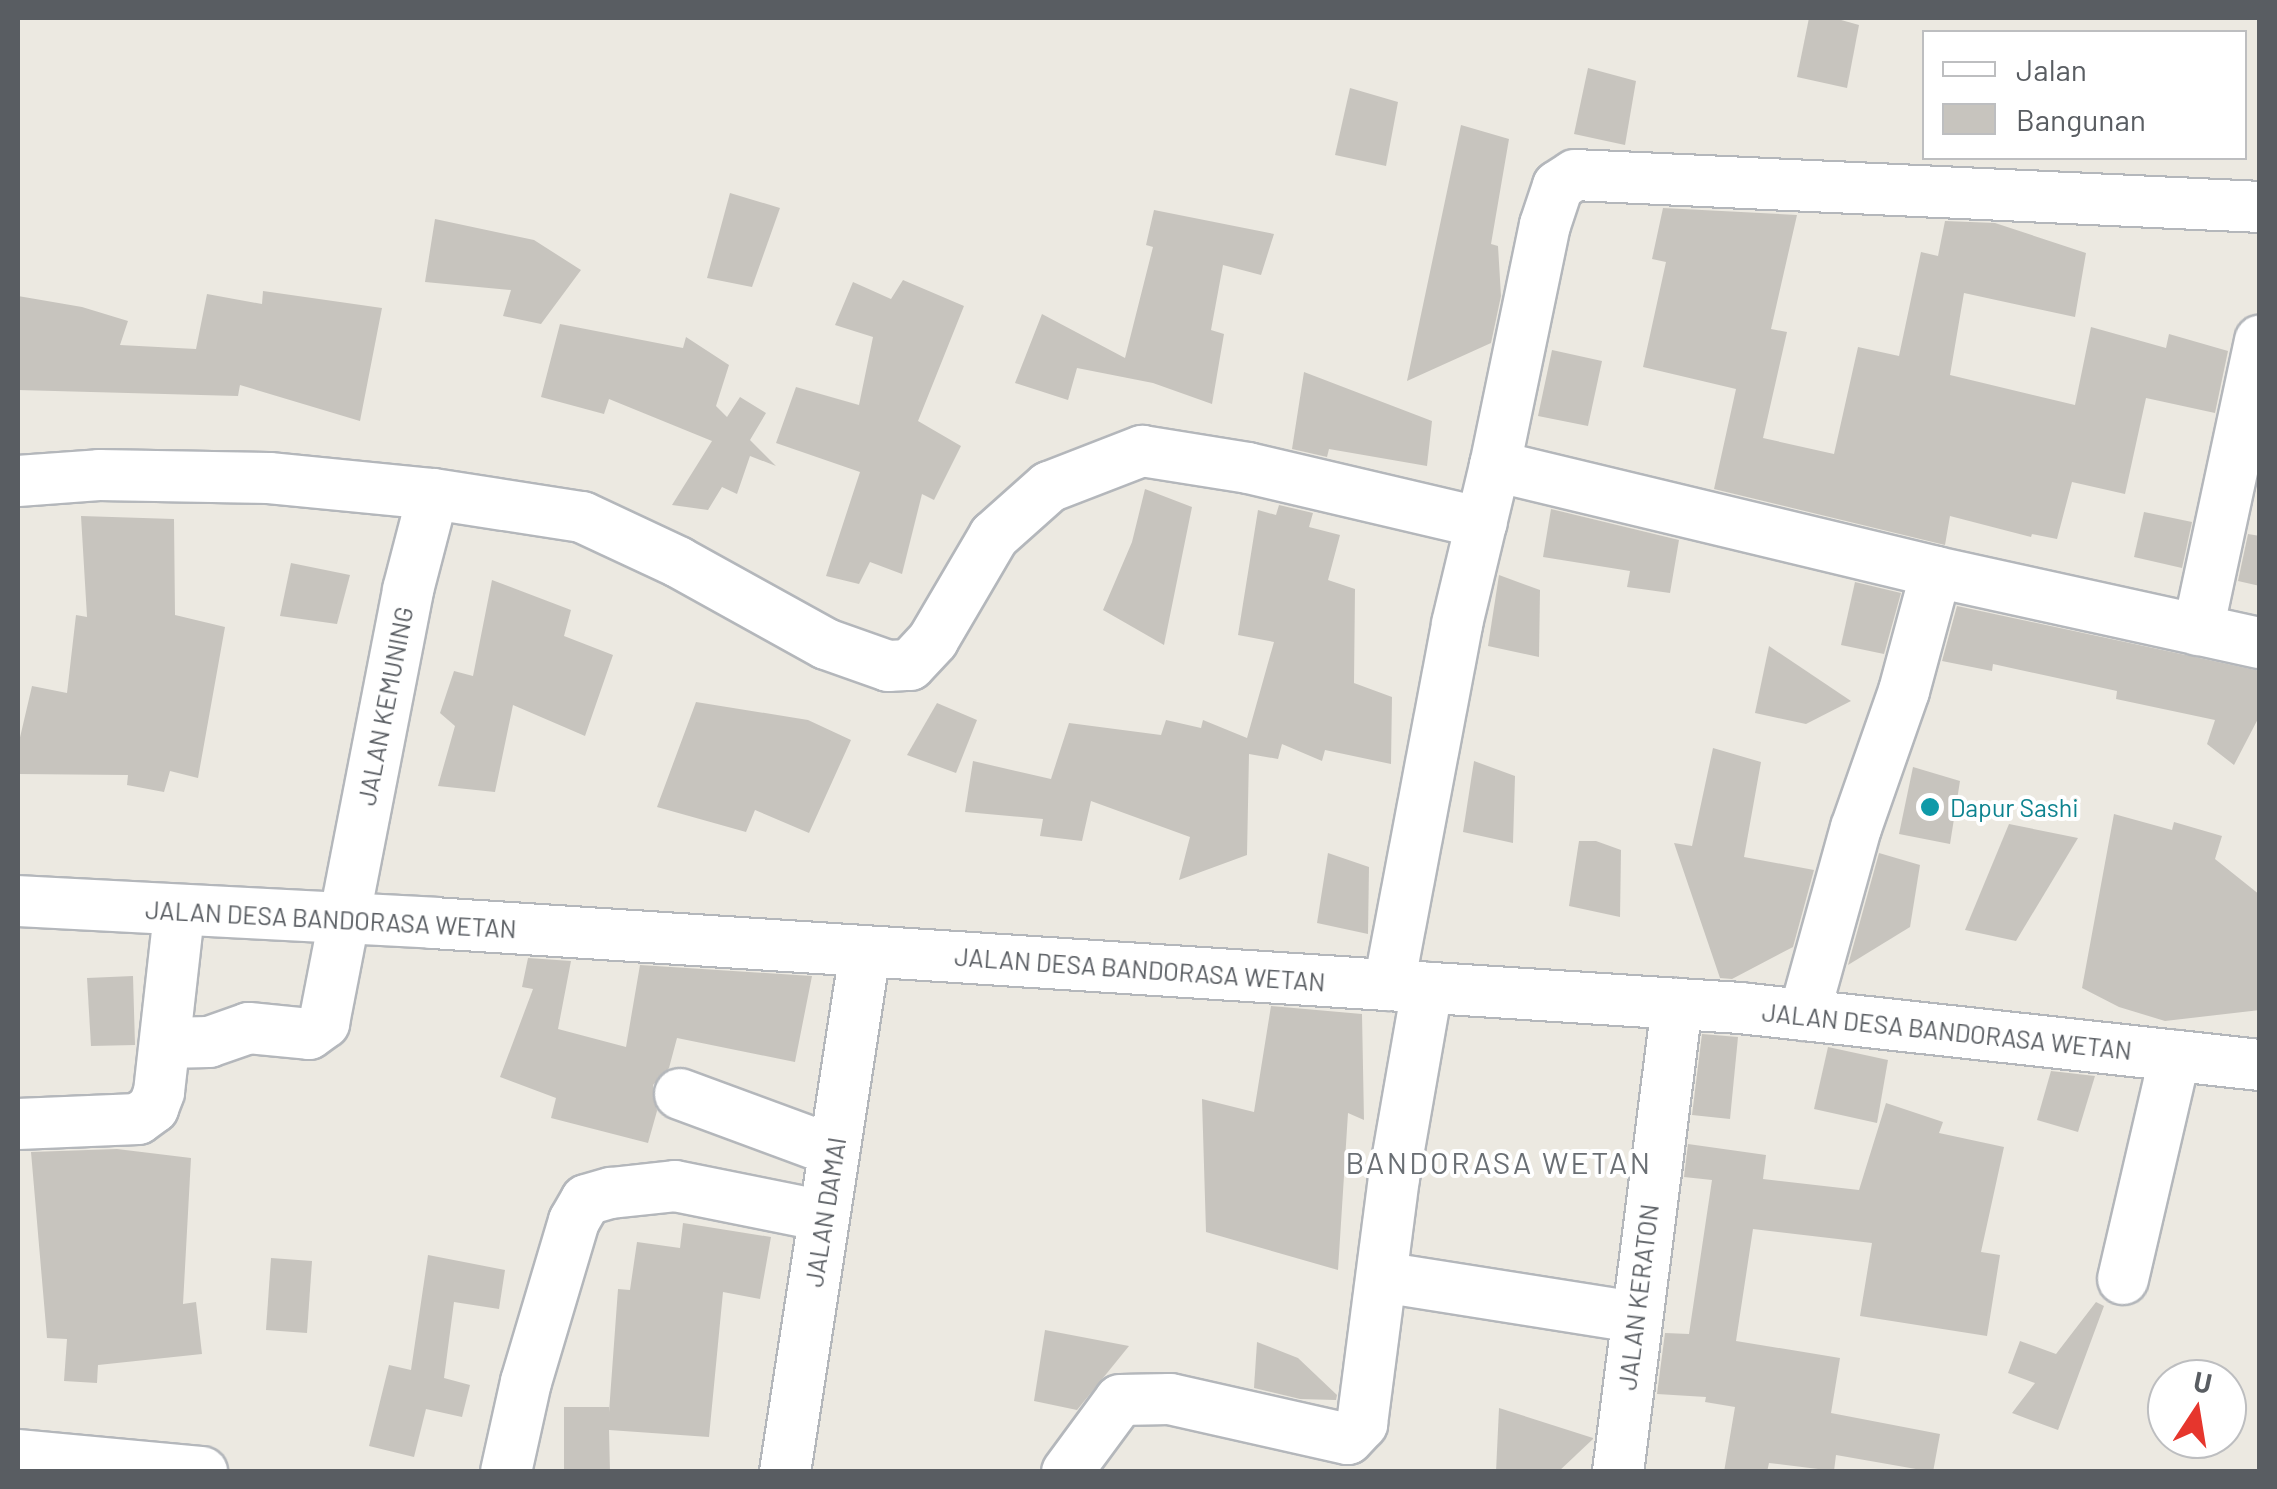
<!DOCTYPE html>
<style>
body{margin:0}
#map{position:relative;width:2277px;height:1489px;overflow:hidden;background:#ece9e1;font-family:Barlow,sans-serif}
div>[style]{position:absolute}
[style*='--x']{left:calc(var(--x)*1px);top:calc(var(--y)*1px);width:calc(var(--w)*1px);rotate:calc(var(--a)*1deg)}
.building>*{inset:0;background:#c7c4be}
.roads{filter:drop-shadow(2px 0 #b4b7bb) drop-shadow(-2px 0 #b4b7bb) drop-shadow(0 2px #b4b7bb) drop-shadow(0 -2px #b4b7bb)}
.street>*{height:50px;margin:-25px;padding:0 25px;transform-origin:25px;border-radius:25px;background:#fff}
.dots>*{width:28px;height:28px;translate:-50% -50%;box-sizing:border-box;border:5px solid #fff;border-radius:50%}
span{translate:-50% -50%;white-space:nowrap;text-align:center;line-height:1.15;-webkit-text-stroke:8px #fff;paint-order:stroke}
.street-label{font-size:25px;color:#595d62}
.culture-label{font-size:25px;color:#0d838f}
.left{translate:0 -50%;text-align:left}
.quarter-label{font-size:30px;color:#6a6f74;letter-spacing:2.5px}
.frame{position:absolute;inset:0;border:20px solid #595d62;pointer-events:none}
.legend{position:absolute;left:1922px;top:30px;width:325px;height:130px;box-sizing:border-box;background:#fff;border:2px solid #bdbec0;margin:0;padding:12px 18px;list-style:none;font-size:30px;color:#595d62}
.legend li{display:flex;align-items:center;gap:20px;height:50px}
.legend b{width:50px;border:2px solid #bdbec0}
.north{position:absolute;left:2147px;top:1359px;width:100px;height:100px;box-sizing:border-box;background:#fff;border:2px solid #bdbec0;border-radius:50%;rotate:12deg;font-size:28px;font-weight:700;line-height:40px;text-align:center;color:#595d62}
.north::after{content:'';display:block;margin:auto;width:35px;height:45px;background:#e6362d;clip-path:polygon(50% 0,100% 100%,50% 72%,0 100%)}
</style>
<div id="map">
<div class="building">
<i style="clip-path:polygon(1809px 18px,1834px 18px,1859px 25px,1847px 88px,1797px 77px)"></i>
<i style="clip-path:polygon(1588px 68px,1636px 81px,1625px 145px,1574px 134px)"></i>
<i style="clip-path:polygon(1350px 88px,1398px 102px,1386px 166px,1335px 155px)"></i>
<i style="clip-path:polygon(1461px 125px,1509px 139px,1491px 244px,1498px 246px,1501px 296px,1491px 343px,1407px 381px)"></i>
<i style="clip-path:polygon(730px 193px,780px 208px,752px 287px,707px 278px)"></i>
<i style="clip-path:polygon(1663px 208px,1797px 215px,1771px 329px,1787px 332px,1763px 438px,1834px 454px,1858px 347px,1899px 356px,1921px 252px,1938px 256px,1945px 221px,1995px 223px,2086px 253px,2075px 317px,1964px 293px,1950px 375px,2075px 405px,2091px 327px,2166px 348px,2169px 334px,2228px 351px,2215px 413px,2146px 398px,2125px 494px,2072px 482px,2057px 539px,2032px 534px,2031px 537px,1950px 516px,1945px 545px,1714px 489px,1736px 389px,1643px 367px,1666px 262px,1652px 259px)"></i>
<i style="clip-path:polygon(1154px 210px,1274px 234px,1261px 275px,1223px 265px,1211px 330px,1224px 334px,1212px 404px,1153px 383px,1077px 368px,1068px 400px,1015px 383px,1042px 314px,1125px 358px,1153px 247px,1146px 245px)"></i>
<i style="clip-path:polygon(435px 219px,534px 240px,581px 270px,541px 324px,503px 316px,511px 290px,425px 282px)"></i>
<i style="clip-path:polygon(903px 280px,964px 306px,918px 421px,961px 446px,934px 500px,922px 494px,902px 574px,870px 562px,859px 584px,826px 576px,860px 472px,776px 443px,796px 387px,859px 405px,873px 337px,835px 325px,853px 282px,891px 299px)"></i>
<i style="clip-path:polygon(263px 291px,382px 308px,360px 421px,240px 385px,238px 396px,18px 390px,18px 296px,82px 307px,128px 321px,120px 345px,196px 349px,207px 294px,262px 304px)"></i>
<i style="clip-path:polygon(560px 324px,683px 348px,686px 337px,729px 365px,716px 406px,727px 417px,740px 397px,766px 413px,750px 440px,776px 466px,750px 456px,737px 494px,722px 487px,708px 510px,672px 505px,712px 441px,609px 399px,604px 414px,541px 397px)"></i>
<i style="clip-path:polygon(1552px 350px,1602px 361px,1588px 426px,1538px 416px)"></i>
<i style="clip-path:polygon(1304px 372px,1432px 421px,1427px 466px,1329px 449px,1327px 457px,1292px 449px)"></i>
<i style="clip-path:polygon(1145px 489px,1192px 507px,1164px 645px,1103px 610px,1132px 542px)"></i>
<i style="clip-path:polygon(1279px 505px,1313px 513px,1309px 527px,1340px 535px,1328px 580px,1355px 589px,1354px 683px,1392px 697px,1391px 764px,1325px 750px,1322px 761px,1282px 744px,1278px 759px,1249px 754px,1247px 855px,1179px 880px,1190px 837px,1091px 801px,1082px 841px,1040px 836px,1043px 819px,965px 812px,973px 761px,1051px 779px,1069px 723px,1161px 735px,1166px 720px,1201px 728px,1203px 720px,1247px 738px,1274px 642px,1238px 635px,1258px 510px,1276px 515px)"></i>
<i style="clip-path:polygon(1551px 509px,1679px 540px,1670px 593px,1627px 587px,1630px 571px,1543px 557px)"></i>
<i style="clip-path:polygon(2144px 512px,2192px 522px,2182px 568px,2134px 557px)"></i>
<i style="clip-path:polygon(81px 516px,174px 519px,175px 615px,225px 627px,198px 778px,170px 771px,164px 792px,127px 785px,128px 775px,18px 774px,18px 746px,32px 686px,67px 693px,76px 615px,87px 617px)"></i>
<i style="clip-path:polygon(2248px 534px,2260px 536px,2260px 586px,2238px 581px)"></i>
<i style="clip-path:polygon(291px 563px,350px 575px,337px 624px,280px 616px)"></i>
<i style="clip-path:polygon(1499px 575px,1540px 590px,1539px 657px,1488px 646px)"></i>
<i style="clip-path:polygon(492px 580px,571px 610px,564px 636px,613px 655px,585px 736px,513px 705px,495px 792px,438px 786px,455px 726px,440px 713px,454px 671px,473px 676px)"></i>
<i style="clip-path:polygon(1855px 582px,1901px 593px,1884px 654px,1841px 645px)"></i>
<i style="clip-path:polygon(1957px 606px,2260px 671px,2260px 715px,2234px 765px,2207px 744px,2215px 720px,2116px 699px,2117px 691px,1993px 664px,1992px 671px,1942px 661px)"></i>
<i style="clip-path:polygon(1769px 646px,1851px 701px,1806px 724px,1755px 713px)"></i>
<i style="clip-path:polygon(696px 702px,808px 720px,851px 740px,809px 833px,755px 810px,746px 832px,657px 807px)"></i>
<i style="clip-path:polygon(937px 703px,977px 720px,956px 773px,907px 755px)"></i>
<i style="clip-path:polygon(1713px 748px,1761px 762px,1744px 857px,1814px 870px,1793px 947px,1732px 979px,1720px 978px,1674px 843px,1692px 846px)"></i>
<i style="clip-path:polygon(1474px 761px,1515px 776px,1513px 843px,1463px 832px)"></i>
<i style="clip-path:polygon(1913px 767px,1960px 781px,1950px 844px,1899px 834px)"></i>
<i style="clip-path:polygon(2114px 814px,2172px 830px,2174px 822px,2222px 836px,2215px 859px,2260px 895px,2260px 1010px,2165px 1021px,2119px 1007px,2082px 988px)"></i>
<i style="clip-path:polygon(2009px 824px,2078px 838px,2016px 941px,1965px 930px)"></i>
<i style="clip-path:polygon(1579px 841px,1596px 841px,1621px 850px,1620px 917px,1569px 906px)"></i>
<i style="clip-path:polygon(1328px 853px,1369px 867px,1368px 934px,1317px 923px)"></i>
<i style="clip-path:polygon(1879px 853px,1920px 865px,1910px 927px,1848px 965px)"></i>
<i style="clip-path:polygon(528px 958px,571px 961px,558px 1029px,626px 1047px,640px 965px,812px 976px,795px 1062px,677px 1038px,669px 1068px,653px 1085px,657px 1111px,648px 1143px,551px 1118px,556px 1098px,500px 1077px,533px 989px,522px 987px)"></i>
<i style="clip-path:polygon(133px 976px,135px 1045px,91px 1046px,87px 978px)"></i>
<i style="clip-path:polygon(1271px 1006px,1362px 1014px,1364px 1120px,1348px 1113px,1338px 1270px,1206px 1232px,1202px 1099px,1254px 1112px)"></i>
<i style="clip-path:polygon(1702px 1034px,1738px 1037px,1730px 1119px,1692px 1115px)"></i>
<i style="clip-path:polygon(1828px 1047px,1888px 1060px,1877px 1123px,1814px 1109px)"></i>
<i style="clip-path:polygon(2051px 1071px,2095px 1076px,2078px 1132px,2037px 1120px)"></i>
<i style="clip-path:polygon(1886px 1103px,1943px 1122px,1939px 1133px,2004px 1147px,1981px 1252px,2000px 1255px,1987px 1336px,1860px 1316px,1872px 1243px,1753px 1229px,1736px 1341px,1840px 1358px,1831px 1413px,1940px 1434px,1933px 1472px,1836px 1455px,1834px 1471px,1769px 1463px,1767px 1472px,1724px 1472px,1735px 1407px,1705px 1402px,1706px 1397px,1657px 1394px,1665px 1333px,1689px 1334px,1712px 1180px,1684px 1177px,1688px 1144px,1766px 1155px,1763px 1179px,1859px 1190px)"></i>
<i style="clip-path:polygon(117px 1149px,191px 1158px,183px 1304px,196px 1302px,202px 1354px,98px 1365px,97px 1383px,64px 1381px,67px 1339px,47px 1338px,31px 1152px)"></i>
<i style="clip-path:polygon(683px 1223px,771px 1237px,760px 1299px,723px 1292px,709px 1437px,609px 1430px,610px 1472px,564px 1472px,564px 1407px,609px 1407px,609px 1412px,618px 1289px,630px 1290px,637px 1242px,680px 1248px)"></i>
<i style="clip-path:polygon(428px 1255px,505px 1270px,499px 1309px,454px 1302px,444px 1378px,470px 1385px,462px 1417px,426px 1409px,414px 1457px,369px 1446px,389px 1365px,411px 1370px)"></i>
<i style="clip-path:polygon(271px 1258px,312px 1261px,307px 1333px,266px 1330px)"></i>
<i style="clip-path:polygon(2096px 1302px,2104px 1306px,2058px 1430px,2012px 1413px,2035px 1383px,2008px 1373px,2020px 1341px,2056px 1354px)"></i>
<i style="clip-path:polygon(1045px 1330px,1129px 1346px,1077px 1410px,1034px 1401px)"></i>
<i style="clip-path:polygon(1257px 1342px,1298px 1358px,1337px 1395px,1336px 1400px,1300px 1399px,1254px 1388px)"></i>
<i style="clip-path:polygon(1499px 1408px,1593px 1438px,1593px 1439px,1558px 1472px,1496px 1472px)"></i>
</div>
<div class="roads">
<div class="street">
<i style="--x:1495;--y:466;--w:246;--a:-78.3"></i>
<i style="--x:1545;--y:225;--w:41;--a:-71.6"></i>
<i style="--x:1558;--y:186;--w:20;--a:-33"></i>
<i style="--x:1575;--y:175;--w:686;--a:2.67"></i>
<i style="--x:18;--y:481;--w:81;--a:-4.2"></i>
<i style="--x:99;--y:475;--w:170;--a:1"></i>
<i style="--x:269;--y:478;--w:165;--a:5.6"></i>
<i style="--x:433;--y:494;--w:151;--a:8.8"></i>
<i style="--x:582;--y:517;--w:106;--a:25.1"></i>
<i style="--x:678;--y:562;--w:169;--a:29"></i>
<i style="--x:826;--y:644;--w:66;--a:19.5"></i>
<i style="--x:888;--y:666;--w:22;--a:-3"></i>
<i style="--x:910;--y:665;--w:34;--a:-47"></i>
<i style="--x:933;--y:640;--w:121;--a:-59.6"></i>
<i style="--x:994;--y:536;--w:74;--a:-41.7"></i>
<i style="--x:1049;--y:487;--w:100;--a:-21.2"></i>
<i style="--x:1142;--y:451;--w:107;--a:9.1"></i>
<i style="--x:1248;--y:468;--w:240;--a:13.2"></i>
<i style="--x:2198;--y:630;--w:296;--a:-77.9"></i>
<i style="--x:18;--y:901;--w:416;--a:3"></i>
<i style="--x:433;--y:923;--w:1310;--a:3.72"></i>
<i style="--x:1740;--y:1008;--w:523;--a:6.26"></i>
<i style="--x:1389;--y:985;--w:367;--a:-79.3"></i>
<i style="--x:1457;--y:624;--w:163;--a:-76.5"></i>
<i style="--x:1495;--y:466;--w:454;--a:13.5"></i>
<i style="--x:1804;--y:1015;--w:194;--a:-74.5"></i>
<i style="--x:1856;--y:828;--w:145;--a:-70.7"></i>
<i style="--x:1904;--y:691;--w:123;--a:-74.9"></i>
<i style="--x:1936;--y:572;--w:332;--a:12.4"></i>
<i style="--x:165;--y:1043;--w:44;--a:-1.3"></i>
<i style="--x:209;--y:1042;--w:42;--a:-19.3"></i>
<i style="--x:249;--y:1028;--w:60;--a:5.7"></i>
<i style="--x:309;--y:1034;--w:19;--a:-36"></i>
<i style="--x:324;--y:1023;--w:441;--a:-79"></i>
<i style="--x:408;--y:590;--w:99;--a:-75.4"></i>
<i style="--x:680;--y:1094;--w:164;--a:20.3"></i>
<i style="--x:18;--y:1124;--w:120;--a:-2.4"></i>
<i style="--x:138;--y:1119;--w:19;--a:-36"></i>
<i style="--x:153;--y:1108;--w:17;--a:-69"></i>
<i style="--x:159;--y:1092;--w:180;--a:-83.6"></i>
<i style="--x:1382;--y:1277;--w:255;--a:9"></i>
<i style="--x:2123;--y:1279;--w:229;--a:-76.9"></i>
<i style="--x:18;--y:1455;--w:185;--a:5.3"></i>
<i style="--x:506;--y:1472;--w:92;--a:-77.5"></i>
<i style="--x:526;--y:1382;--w:168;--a:-73.4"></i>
<i style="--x:574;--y:1221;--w:24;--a:-60"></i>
<i style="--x:586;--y:1200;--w:26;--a:-16"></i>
<i style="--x:611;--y:1193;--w:64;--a:-6.2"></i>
<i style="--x:675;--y:1186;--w:152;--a:11.4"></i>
<i style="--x:785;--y:1472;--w:526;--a:-81.25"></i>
<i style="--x:1067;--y:1472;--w:89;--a:-53.6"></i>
<i style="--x:1120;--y:1400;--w:50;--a:-1.1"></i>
<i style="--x:1170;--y:1399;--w:182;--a:12.7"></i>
<i style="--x:1348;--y:1439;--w:21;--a:-47"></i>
<i style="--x:1362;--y:1424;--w:248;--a:-82.6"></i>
<i style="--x:1394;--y:1178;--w:193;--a:-80.1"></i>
<i style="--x:1618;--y:1472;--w:472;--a:-82.8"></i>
</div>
</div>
<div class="dots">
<i style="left:1930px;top:807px;background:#0f9aa8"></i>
</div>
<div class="street-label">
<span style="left:385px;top:706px;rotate:-79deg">JALAN KEMUNING</span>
<span style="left:331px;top:919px;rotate:3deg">JALAN DESA BANDORASA WETAN</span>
<span style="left:1140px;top:969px;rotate:4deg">JALAN DESA BANDORASA WETAN</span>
<span style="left:1947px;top:1031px;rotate:6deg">JALAN DESA BANDORASA WETAN</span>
<span style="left:825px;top:1212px;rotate:-81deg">JALAN DAMAI</span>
<span style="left:1638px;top:1297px;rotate:-83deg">JALAN KERATON</span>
</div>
<div class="culture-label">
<span class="left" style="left:1950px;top:807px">Dapur Sashi</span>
</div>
<div class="quarter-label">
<span style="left:1499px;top:1162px">BANDORASA WETAN</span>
</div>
<div class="frame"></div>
<ul class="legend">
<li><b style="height:12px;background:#fff"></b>Jalan</li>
<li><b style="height:28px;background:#c7c4be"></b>Bangunan</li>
</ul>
<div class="north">U</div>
</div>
